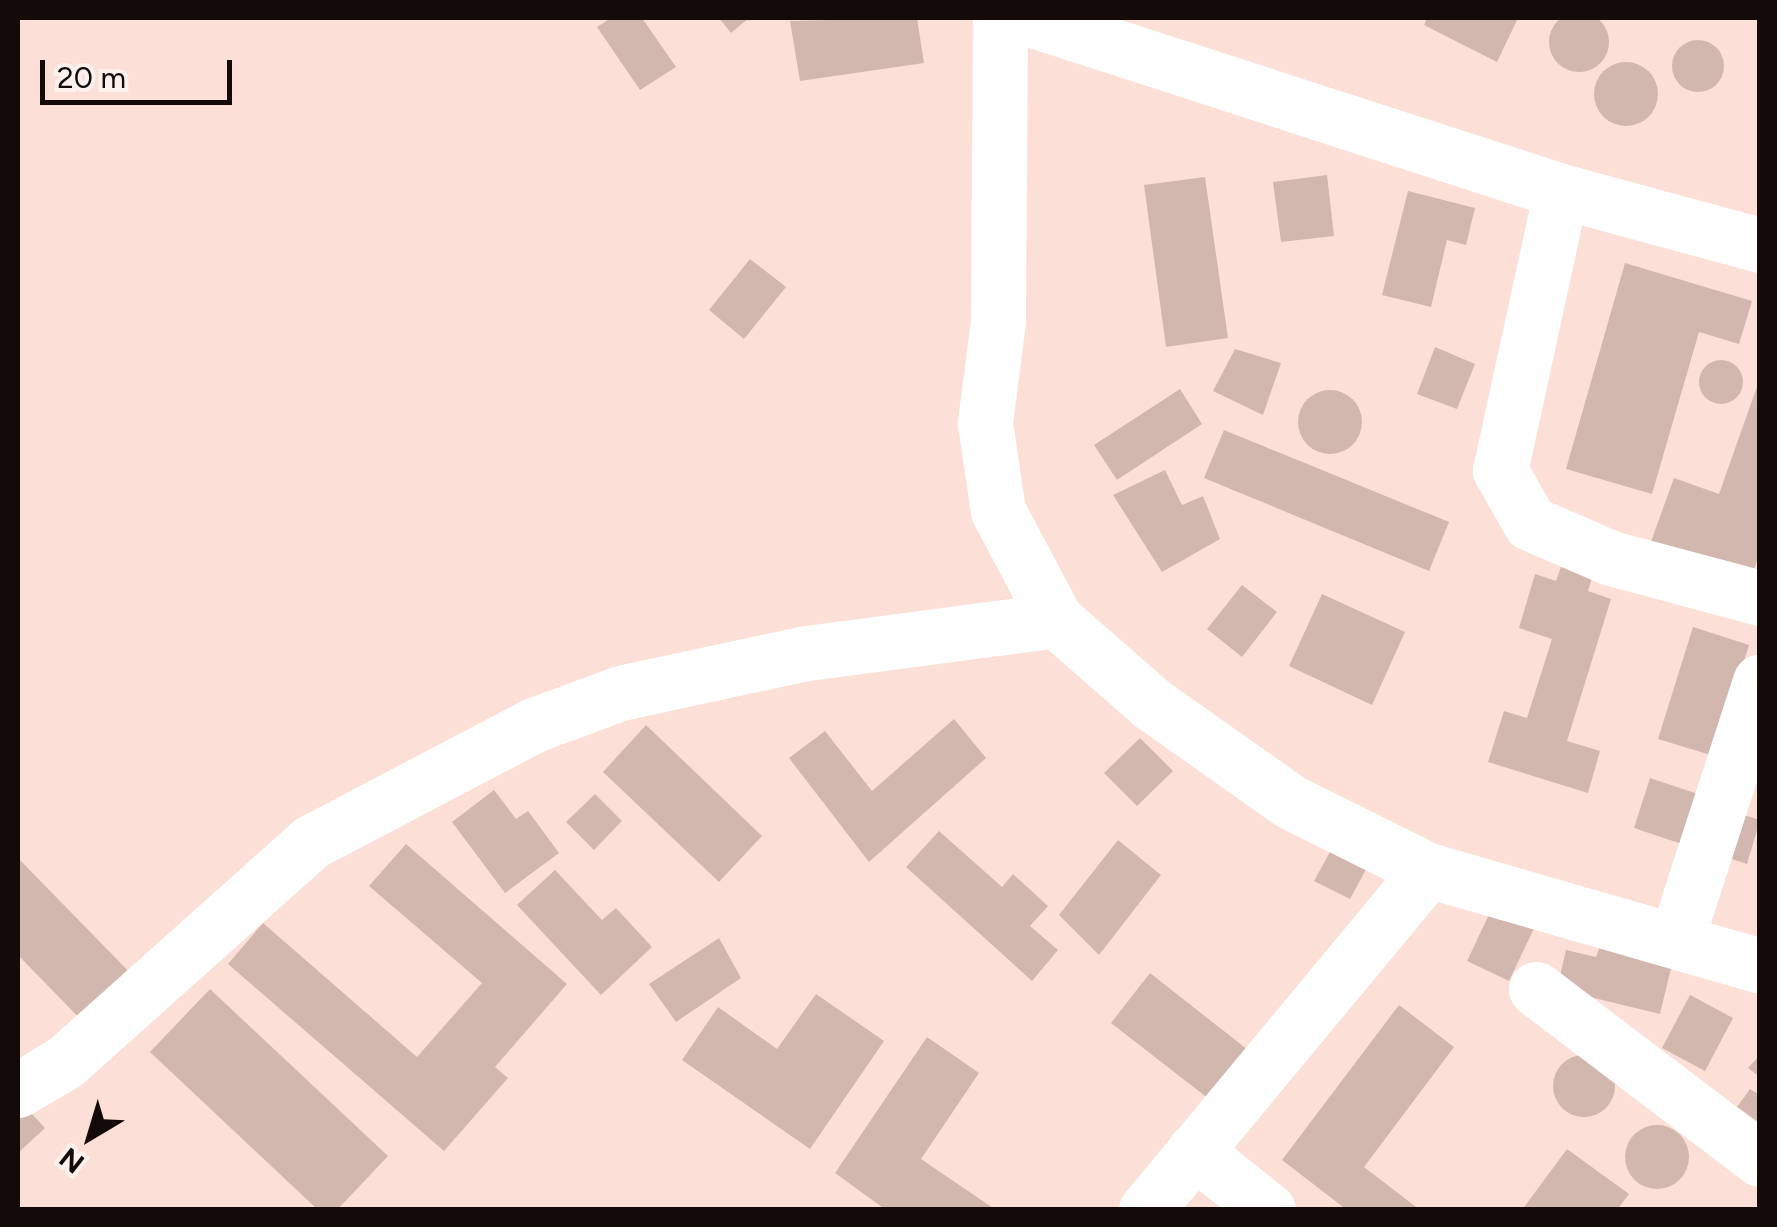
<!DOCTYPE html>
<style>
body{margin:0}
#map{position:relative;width:1777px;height:1227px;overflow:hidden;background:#fce0d7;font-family:Figtree,sans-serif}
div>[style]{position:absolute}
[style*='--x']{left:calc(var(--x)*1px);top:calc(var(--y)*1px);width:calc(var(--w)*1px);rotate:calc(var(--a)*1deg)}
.building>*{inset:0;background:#d2b7ae}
.round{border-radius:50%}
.minor>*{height:55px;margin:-27.5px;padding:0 27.5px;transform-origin:27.5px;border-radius:27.5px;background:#fff}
span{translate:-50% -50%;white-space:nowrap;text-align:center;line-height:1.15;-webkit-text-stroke:8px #fdf1ee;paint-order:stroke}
.frame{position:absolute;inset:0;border:20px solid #140b08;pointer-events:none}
.north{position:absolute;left:40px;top:1087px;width:100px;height:100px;-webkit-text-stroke:8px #fdf1ee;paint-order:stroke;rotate:218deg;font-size:28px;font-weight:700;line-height:40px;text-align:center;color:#140b08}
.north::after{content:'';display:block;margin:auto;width:35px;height:45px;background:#140b08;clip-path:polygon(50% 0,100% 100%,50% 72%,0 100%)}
.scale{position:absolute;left:40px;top:60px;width:192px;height:45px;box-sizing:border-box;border:5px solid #140b08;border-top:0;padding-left:12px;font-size:30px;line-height:35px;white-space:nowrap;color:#140b08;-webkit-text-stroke:8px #fdf1ee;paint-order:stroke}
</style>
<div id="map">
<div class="building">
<i class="round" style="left:1549px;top:12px;width:60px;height:60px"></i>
<i style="clip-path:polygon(611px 18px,642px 18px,676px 67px,640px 90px,597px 27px)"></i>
<i style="clip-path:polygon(719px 18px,749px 18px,731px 33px)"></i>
<i style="clip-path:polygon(917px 18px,924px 63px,800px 81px,790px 21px)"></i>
<i style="clip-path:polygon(1427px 18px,1518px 18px,1497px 62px,1424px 25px)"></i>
<i class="round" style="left:1672px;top:40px;width:52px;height:52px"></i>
<i class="round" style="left:1594px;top:62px;width:64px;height:64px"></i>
<i style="clip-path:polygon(1327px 175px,1334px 236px,1281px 242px,1273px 182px)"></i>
<i style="clip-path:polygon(1205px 177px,1228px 338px,1166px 347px,1144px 185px)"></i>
<i style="clip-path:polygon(1408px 191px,1475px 208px,1466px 245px,1447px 240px,1431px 307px,1382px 295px)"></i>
<i style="clip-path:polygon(750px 259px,786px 287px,744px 339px,709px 310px)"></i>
<i style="clip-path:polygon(1625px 263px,1752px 301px,1739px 344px,1699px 332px,1652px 494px,1566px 469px)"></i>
<i style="clip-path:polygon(1435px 347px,1475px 364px,1457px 409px,1417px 394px)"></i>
<i style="clip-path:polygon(1235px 349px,1281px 363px,1263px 415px,1213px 391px)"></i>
<i class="round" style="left:1699px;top:360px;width:44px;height:44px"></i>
<i style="clip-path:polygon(1759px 381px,1760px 553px,1749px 583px,1649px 547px,1674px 478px,1719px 494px)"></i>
<i style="clip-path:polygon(1180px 389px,1202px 424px,1117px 480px,1094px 445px)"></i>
<i class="round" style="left:1298px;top:390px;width:64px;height:64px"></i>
<i style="clip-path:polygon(1224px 430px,1449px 522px,1429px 571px,1204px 478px)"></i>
<i style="clip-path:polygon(1165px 470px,1182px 505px,1203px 496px,1220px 539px,1162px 572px,1113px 495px)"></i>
<i style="clip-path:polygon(1562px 564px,1593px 574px,1588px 591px,1611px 599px,1567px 741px,1600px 751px,1588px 793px,1488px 762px,1504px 711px,1527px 718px,1552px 639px,1519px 628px,1535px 574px,1556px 581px)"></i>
<i style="clip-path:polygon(1242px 585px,1277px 612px,1242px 657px,1207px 629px)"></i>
<i style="clip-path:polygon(1322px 594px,1405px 632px,1372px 705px,1289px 666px)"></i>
<i style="clip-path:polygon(1693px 627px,1749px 645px,1714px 756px,1658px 739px)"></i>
<i style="clip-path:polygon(954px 719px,986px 758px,869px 862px,789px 758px,825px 731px,872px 791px)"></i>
<i style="clip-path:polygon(646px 725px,762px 836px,719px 882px,603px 772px)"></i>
<i style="clip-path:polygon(1140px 738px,1173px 771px,1137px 806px,1104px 773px)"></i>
<i style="clip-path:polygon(1650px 778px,1701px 795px,1685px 845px,1634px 828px)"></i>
<i style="clip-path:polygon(494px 790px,516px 819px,528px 811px,559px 853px,505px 893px,452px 822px)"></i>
<i style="clip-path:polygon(595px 794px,622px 821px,594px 850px,566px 822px)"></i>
<i style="clip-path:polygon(1731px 811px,1760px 820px,1747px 864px,1717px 854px)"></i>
<i style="clip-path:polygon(939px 831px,1002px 887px,1013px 874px,1048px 906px,1030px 926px,1058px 950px,1032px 981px,906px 867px)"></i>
<i style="clip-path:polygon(1118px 840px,1161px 875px,1099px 955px,1059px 915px)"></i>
<i style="clip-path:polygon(1335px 843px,1370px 862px,1350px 899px,1314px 881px)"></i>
<i style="clip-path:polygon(406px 844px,567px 984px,495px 1067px,508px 1078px,444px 1151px,228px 964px,263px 923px,417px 1057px,482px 983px,369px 886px)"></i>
<i style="clip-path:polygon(18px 858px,140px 983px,92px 1031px,18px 955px)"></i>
<i style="clip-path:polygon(555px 870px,602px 920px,616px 908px,652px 947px,601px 995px,517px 905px)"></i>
<i style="clip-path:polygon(1495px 902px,1537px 922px,1509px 981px,1467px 961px)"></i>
<i style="clip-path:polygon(719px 938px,741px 978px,676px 1022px,649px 984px)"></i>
<i style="clip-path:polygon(1600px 946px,1672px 964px,1660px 1014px,1557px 989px,1566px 950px,1596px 957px)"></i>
<i style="clip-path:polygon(1150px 973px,1248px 1050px,1209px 1099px,1111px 1023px)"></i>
<i style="clip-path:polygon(210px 989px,388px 1156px,337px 1210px,318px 1210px,150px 1052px)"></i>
<i style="clip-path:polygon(816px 994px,884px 1041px,810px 1149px,682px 1060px,718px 1007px,777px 1049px)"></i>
<i style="clip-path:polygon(1690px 995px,1733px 1018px,1705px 1071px,1662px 1048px)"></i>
<i style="clip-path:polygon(1399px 1005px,1454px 1047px,1364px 1167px,1420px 1210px,1347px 1210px,1282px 1160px)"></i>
<i style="clip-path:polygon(927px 1037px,979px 1073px,921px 1159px,996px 1210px,886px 1210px,835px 1173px)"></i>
<i style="clip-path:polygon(1760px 1055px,1760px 1077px,1748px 1068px)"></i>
<i class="round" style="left:1553px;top:1055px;width:62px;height:62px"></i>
<i style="clip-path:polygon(1750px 1089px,1760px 1095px,1760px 1123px,1737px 1107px)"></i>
<i style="clip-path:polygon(18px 1099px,45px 1128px,18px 1153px)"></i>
<i class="round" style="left:1625px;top:1125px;width:64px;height:64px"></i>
<i style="clip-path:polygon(1567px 1149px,1629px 1194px,1617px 1210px,1522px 1210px)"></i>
</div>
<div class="minor">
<i style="--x:1000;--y:18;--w:303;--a:90.4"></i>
<i style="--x:998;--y:321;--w:103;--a:97.3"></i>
<i style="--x:985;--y:423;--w:89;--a:81.6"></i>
<i style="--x:998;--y:511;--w:123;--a:62"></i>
<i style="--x:1056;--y:620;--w:128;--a:41.2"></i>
<i style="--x:1152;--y:704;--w:170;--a:35.2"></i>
<i style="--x:1291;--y:802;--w:153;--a:26.4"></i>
<i style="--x:1428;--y:870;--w:346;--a:16.1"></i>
<i style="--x:1027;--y:18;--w:561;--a:17.95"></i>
<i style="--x:1561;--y:191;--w:206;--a:15.2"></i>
<i style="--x:1561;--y:191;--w:286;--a:102.3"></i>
<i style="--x:1500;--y:470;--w:61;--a:60.5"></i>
<i style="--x:1530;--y:523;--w:88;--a:23.4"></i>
<i style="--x:1611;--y:558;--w:154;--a:15"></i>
<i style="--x:1676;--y:940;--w:272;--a:-72"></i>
<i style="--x:1536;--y:989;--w:281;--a:37.2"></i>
<i style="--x:18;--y:1090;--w:55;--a:-30.8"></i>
<i style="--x:65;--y:1062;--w:330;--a:-41.8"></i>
<i style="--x:311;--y:842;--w:252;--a:-27.7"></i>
<i style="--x:534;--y:725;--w:92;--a:-20.4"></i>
<i style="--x:620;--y:693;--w:191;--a:-12.1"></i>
<i style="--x:807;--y:653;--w:251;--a:-7.5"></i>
<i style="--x:1194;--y:1151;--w:95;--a:38.6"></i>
<i style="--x:1146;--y:1210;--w:442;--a:-50.3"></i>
</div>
<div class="frame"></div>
<div class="north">N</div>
<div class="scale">20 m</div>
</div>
